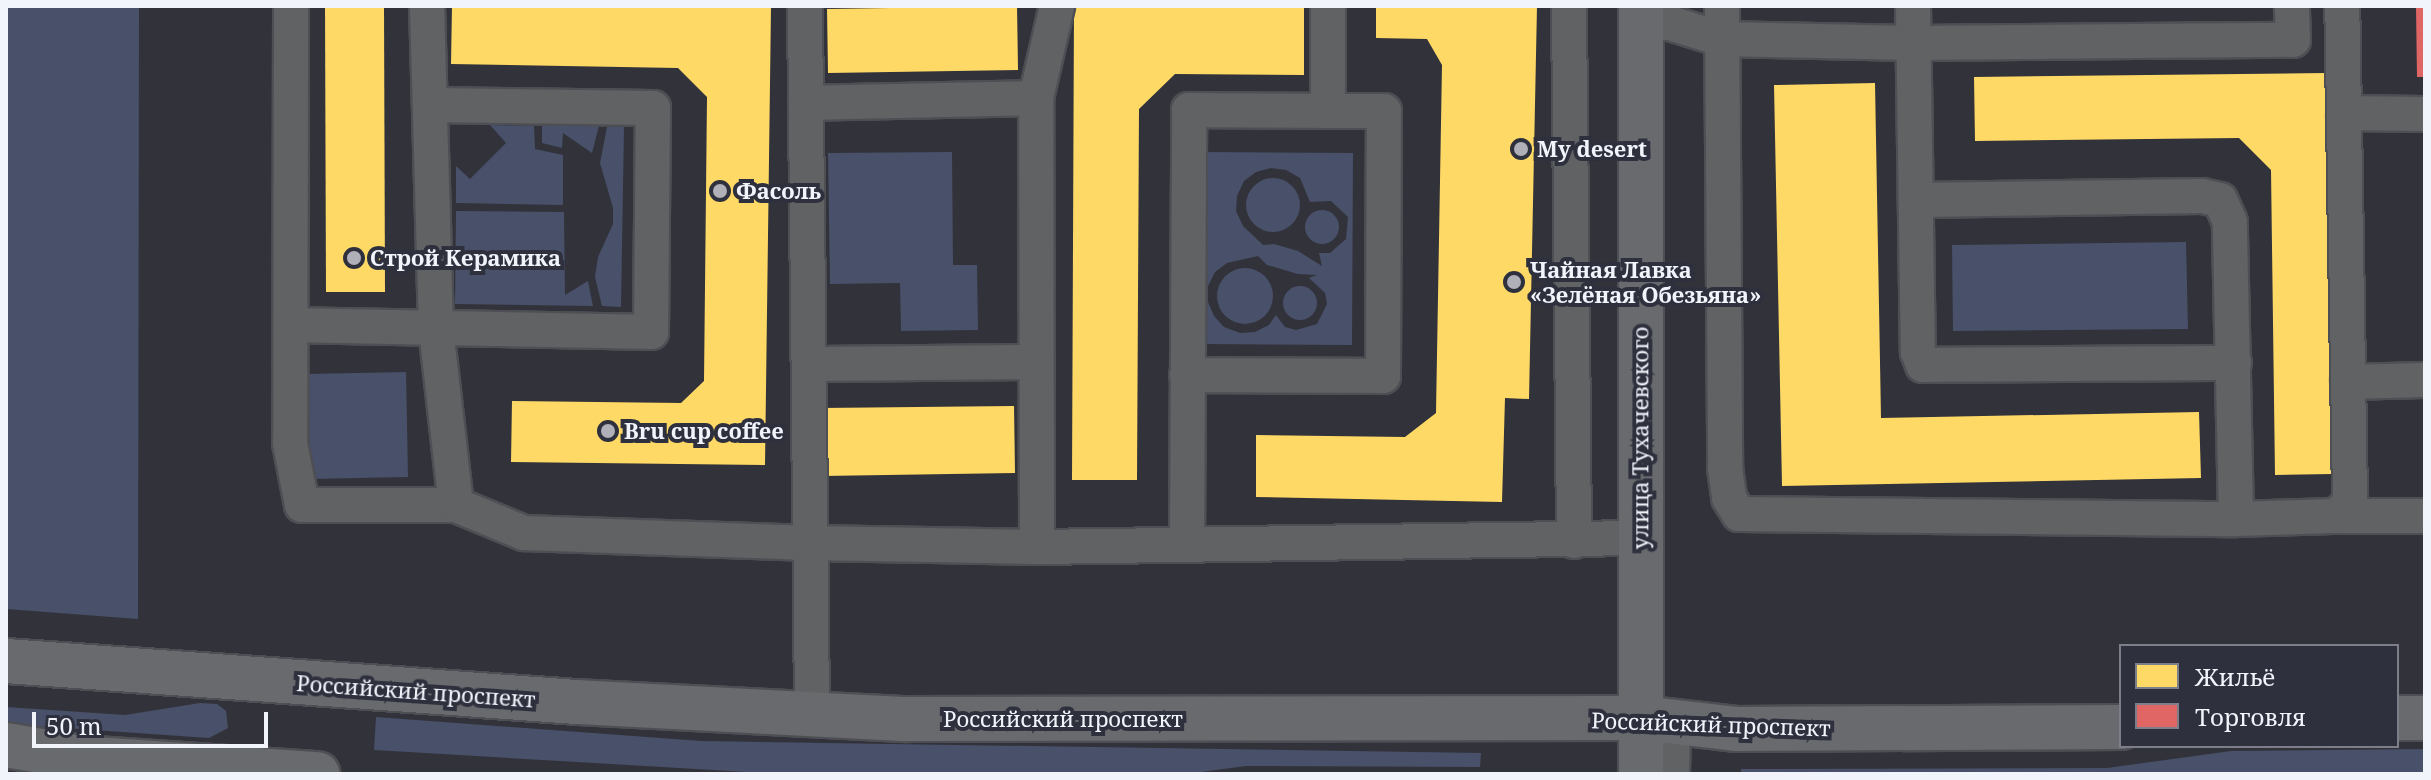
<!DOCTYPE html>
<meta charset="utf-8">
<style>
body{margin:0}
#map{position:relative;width:2431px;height:780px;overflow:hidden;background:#32333a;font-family:"Noto Serif",serif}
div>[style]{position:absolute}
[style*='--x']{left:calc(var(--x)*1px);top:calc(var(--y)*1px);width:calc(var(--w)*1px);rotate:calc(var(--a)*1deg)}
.green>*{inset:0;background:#48506a}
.round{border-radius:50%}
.homes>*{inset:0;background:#ffd966}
.shops>*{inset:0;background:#e06666}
.roads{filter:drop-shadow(2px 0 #4e4f54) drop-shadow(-2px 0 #4e4f54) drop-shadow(0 2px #4e4f54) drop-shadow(0 -2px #4e4f54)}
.minor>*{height:34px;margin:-17px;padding:0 17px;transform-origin:17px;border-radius:17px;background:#616264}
.major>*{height:44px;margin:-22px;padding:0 22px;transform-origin:22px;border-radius:22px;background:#696a6e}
.dots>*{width:22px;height:22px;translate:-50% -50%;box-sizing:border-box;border:4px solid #2e313d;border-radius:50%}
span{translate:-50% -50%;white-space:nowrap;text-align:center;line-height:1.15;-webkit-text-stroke:8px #2e313d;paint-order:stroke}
.poi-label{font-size:22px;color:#f2f4fc;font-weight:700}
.left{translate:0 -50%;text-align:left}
.street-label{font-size:22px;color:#f2f4fc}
.frame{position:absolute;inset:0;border:8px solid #f2f4fc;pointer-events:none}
.legend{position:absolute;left:2119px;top:644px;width:280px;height:104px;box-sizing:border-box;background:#2e313d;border:2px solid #7c7f89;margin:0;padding:10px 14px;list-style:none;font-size:24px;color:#f2f4fc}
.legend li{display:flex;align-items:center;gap:16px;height:40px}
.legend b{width:40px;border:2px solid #7c7f89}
.scale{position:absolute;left:32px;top:712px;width:236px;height:36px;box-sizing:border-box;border:4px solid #f2f4fc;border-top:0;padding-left:10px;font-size:24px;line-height:28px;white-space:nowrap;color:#f2f4fc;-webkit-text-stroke:6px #2e313d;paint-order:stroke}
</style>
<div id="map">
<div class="green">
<i style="clip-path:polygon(6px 6px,139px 6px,138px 619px,6px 609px)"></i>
<i style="clip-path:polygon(490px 125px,534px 126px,535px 149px,563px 155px,563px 205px,456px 203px,456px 166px,470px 179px,506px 143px)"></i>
<i style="clip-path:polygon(542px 126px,599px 126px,592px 153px,563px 133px,562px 148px,542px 143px)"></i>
<i style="clip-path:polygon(607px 127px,624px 127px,621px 307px,602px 306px,595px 277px,598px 257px,613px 224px,613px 208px,600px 163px)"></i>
<i style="clip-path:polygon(952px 152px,953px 265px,977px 265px,978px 330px,901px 331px,900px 283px,830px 284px,828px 153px)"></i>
<i style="clip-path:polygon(evenodd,1204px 152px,1353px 153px,1352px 345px,1203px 344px,1204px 152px,1271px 168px,1286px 170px,1300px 178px,1310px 202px,1331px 201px,1348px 217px,1346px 239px,1330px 253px,1319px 253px,1322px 266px,1298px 251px,1274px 244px,1263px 245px,1243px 226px,1236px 211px,1237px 196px,1244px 181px,1256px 172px,1271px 168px,1204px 152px,1258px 256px,1267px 265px,1298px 274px,1317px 275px,1309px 278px,1325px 293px,1327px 304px,1317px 324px,1296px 330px,1285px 327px,1276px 315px,1269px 325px,1255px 332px,1240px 333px,1224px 327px,1214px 316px,1208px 302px,1208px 286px,1215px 272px,1227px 263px,1258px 256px)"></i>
<i class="round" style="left:1246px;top:178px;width:54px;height:54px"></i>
<i class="round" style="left:1305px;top:210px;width:34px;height:34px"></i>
<i style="clip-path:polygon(456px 211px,564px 212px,565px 295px,588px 281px,593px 306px,455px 304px)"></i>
<i style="clip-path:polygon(2186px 242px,2188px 329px,1953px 331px,1952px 245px)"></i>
<i class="round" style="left:1217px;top:268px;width:56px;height:56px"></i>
<i class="round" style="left:1283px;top:286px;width:34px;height:34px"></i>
<i style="clip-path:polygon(406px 372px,408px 477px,310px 479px,308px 374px)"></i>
<i style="clip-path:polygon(200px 703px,217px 704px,226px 711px,228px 728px,209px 738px,6px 724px,6px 707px,125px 715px)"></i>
<i style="clip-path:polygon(376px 717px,701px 741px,1481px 753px,1480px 767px,1246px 766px,1186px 774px,780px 774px,374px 750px)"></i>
<i style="clip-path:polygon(2425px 749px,2425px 774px,1741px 774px,1741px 769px,2107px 768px,2231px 751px)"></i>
</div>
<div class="homes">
<i style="clip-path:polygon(325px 6px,384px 6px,385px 292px,326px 292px)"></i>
<i style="clip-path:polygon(452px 6px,771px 7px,765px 465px,511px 462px,512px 401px,681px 403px,704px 381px,707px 97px,678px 68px,451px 64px)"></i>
<i style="clip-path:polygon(1017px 6px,1018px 70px,828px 73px,827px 9px)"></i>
<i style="clip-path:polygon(1074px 6px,1304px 6px,1304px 75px,1175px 74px,1139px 109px,1137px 480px,1072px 480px)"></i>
<i style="clip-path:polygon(1376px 6px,1537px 6px,1529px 399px,1505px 398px,1502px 502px,1256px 497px,1256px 435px,1405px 437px,1436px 413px,1442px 65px,1427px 39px,1376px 38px)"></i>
<i style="clip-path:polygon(2326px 73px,2332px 474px,2275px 475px,2271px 170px,2239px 138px,1975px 141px,1974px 77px)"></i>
<i style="clip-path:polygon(1875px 83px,1881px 418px,2199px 412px,2201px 478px,1782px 486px,1774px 85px)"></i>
<i style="clip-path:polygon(1014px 406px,1015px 473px,822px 476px,821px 408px)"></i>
</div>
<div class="shops">
<i style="clip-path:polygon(2416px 6px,2425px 6px,2425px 77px,2417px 77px)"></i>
</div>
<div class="roads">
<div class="minor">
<i style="--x:291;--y:6;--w:437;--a:90.1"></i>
<i style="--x:290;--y:443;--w:63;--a:79"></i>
<i style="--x:302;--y:505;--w:154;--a:0"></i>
<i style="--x:427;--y:6;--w:323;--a:88.4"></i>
<i style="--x:436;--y:329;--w:177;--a:83.5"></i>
<i style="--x:456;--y:505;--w:74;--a:22.4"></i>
<i style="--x:524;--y:533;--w:286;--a:2"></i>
<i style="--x:810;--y:543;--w:227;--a:1"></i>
<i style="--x:1037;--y:547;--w:603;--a:-0.86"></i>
<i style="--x:805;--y:6;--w:708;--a:89.43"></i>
<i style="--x:1569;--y:6;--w:535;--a:89.46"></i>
<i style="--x:1722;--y:6;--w:462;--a:89.6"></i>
<i style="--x:1725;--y:468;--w:30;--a:82"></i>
<i style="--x:1729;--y:498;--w:19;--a:58"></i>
<i style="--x:1739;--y:514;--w:497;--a:0.6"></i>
<i style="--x:2236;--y:519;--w:297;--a:-91.2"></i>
<i style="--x:2230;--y:222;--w:24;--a:-114"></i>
<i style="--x:2220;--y:200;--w:18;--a:-167"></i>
<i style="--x:2202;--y:196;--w:285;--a:179.2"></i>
<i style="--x:1913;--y:6;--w:346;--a:89.2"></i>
<i style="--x:1918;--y:352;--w:14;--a:69"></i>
<i style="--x:1923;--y:365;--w:311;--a:-0.4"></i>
<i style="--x:1641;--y:23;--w:29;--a:0"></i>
<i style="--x:1670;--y:23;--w:53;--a:17.4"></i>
<i style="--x:1721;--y:39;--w:192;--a:1.2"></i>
<i style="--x:1913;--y:43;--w:380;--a:-0.5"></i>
<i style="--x:2293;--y:40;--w:34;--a:-92"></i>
<i style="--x:806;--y:103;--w:230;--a:-1.2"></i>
<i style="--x:2344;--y:113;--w:81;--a:0.7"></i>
<i style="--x:291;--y:325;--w:360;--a:1.1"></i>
<i style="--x:651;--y:332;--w:224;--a:-89.5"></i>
<i style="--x:653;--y:108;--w:223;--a:-179.2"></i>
<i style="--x:809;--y:364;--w:227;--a:-0.5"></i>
<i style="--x:1187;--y:375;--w:196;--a:0.3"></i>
<i style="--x:1383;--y:376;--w:265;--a:-89.8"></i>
<i style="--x:1384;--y:111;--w:56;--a:180"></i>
<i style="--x:2348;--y:382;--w:77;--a:-1.5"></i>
<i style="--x:2333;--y:516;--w:92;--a:0"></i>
<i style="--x:2236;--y:519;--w:97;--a:-1.8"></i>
<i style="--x:2333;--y:516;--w:13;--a:-29"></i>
<i style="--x:2344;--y:510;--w:13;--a:-61"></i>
<i style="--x:2350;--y:499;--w:493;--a:-90.9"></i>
<i style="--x:1187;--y:544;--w:434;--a:-89.7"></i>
<i style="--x:1189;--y:110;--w:139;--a:0.4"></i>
<i style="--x:1328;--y:111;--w:105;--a:-90"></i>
<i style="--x:1037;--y:547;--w:449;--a:-90.1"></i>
<i style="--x:1036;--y:98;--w:94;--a:-77.1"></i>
<i style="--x:1672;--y:774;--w:52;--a:-88.9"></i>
</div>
<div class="major">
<i style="--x:1641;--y:6;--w:768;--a:90"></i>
<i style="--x:6;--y:661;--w:572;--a:4.11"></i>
<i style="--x:577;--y:702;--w:328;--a:3"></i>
<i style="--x:905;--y:719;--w:737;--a:-0.08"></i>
<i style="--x:1642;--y:718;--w:94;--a:6.7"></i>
<i style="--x:1735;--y:729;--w:386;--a:-0.3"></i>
<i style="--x:2397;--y:718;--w:28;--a:0"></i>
<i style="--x:6;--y:745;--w:76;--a:9.8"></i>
<i style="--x:81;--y:758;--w:237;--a:3.9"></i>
</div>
</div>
<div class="dots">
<i style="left:1521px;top:149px;background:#afb0b8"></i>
<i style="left:720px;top:191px;background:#afb0b8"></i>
<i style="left:354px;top:258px;background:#afb0b8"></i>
<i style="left:1514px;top:282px;background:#afb0b8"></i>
<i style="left:608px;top:431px;background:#afb0b8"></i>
</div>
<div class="poi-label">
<span class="left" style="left:1537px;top:149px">My desert</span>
<span class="left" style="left:736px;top:191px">Фасоль</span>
<span class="left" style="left:370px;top:258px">Строй Керамика</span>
<span class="left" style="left:1530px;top:282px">Чайная Лавка<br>«Зелёная Обезьяна»</span>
<span class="left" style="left:624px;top:431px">Bru cup coffee</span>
</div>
<div class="street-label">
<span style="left:1640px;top:438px;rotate:-90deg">улица Тухачевского</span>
<span style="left:416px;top:691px;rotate:4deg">Российский проспект</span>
<span style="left:1063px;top:719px">Российский проспект</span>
<span style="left:1711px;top:724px;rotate:2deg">Российский проспект</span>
</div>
<div class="frame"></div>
<ul class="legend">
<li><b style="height:22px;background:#ffd966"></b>Жильё</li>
<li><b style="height:22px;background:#e06666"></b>Торговля</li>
</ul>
<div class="scale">50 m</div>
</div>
